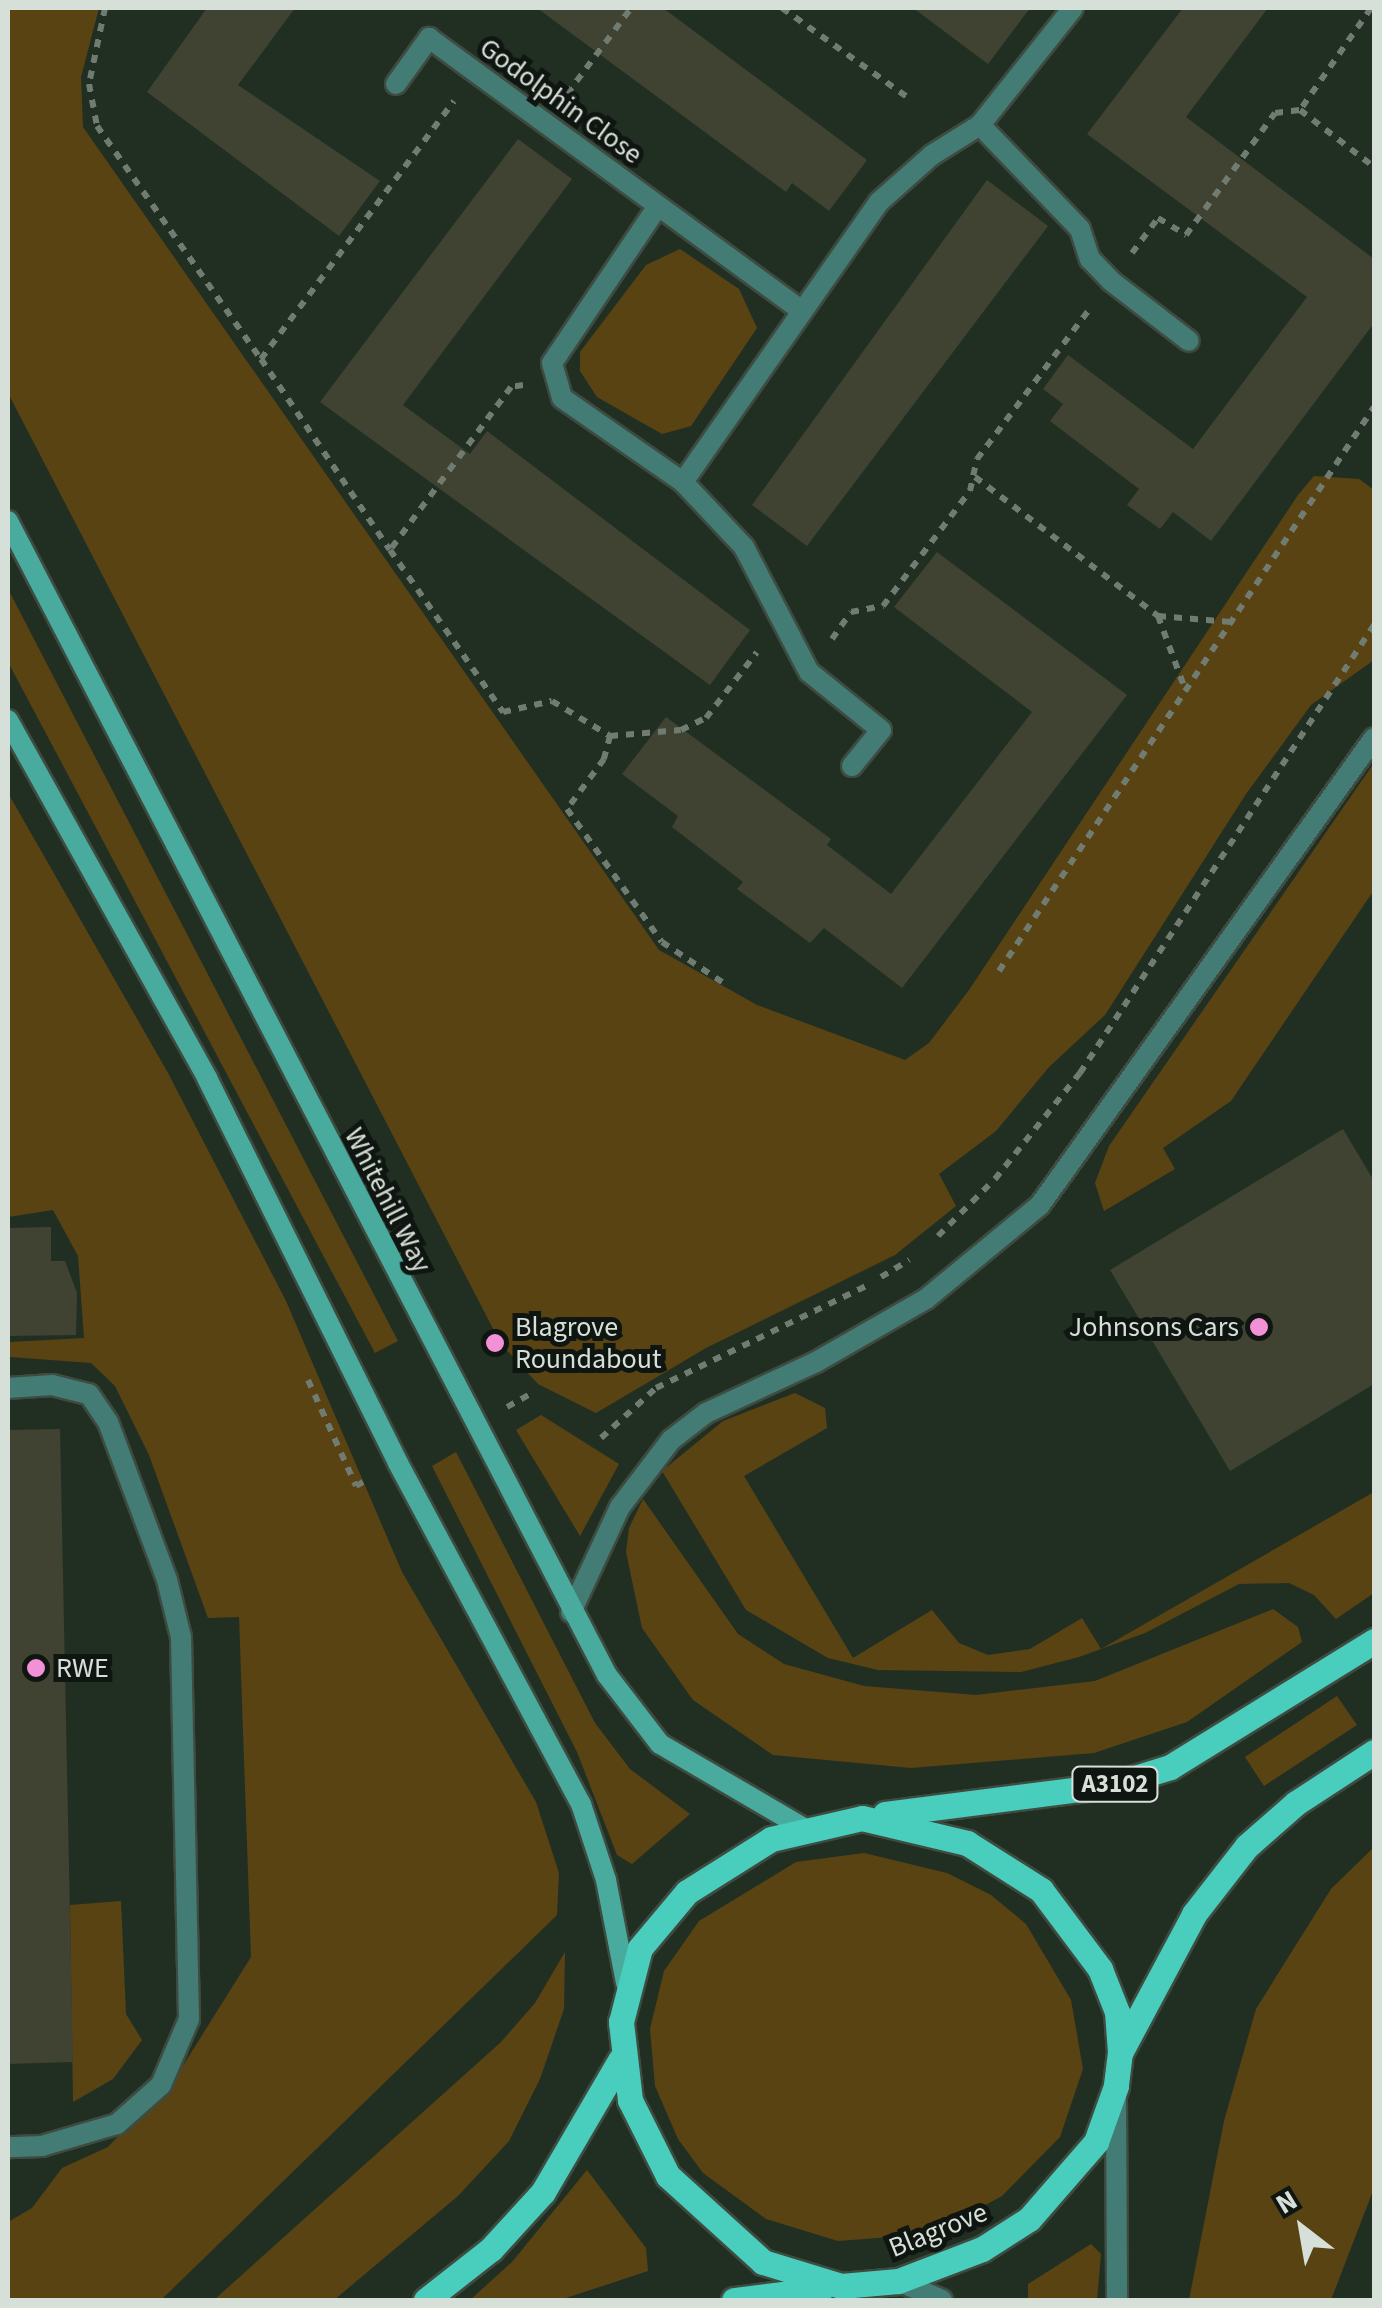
<!DOCTYPE html>
<style>
body{margin:0}
#map{position:relative;width:1382px;height:2308px;overflow:hidden;background:#212f23;font-family:"Source Sans 3",sans-serif}
div>[style]{position:absolute}
[style*='--x']{left:calc(var(--x)*1px);top:calc(var(--y)*1px);width:calc(var(--w)*1px);rotate:calc(var(--a)*1deg)}
.green>*{inset:0;background:#5a4313}
.building>*{inset:0;background:#404331}
.path>*{height:6px;margin-top:-3px;transform-origin:0;background:repeating-linear-gradient(90deg,#707b71 0 8px,transparent 0 16px)}
.roads{filter:drop-shadow(2px 0 #3e4b40) drop-shadow(-2px 0 #3e4b40) drop-shadow(0 2px #3e4b40) drop-shadow(0 -2px #3e4b40)}
.service>*{height:20px;margin:-10px;padding:0 10px;transform-origin:10px;border-radius:10px;background:#437c74}
.minor>*{height:20px;margin:-10px;padding:0 10px;transform-origin:10px;border-radius:10px;background:#437c74}
.secondary>*{height:20px;margin:-10px;padding:0 10px;transform-origin:10px;border-radius:10px;background:#49aa9e}
.primary>*{height:25px;margin:-12.5px;padding:0 12.5px;transform-origin:12.5px;border-radius:12.5px;background:#49cebe}
.dots>*{width:28px;height:28px;translate:-50% -50%;box-sizing:border-box;border:5px solid #0f1510;border-radius:50%}
span{translate:-50% -50%;white-space:nowrap;text-align:center;line-height:1.15;-webkit-text-stroke:10px #0f1510;paint-order:stroke}
.shield-label span{padding:2px 8px;background:#0f1510;border:2px solid;border-radius:8px;-webkit-text-stroke-width:0}
.shield-label{font-size:25px;color:#d7e0d8;font-weight:700}
.street-label{font-size:28px;color:#d7e0d8}
.poi-label{font-size:28px;color:#d7e0d8}
.left{translate:0 -50%;text-align:left}
.right{translate:-100% -50%;text-align:right}
.frame{position:absolute;inset:0;border:10px solid #d7e0d8;pointer-events:none}
.north{position:absolute;left:1252px;top:2178px;width:100px;height:100px;-webkit-text-stroke:8px #0f1510;paint-order:stroke;rotate:329deg;font-size:28px;font-weight:700;line-height:40px;text-align:center;color:#d7e0d8}
.north::after{content:'';display:block;margin:auto;width:35px;height:45px;background:#d7e0d8;clip-path:polygon(50% 0,100% 100%,50% 72%,0 100%)}
</style>
<div id="map">
<div class="green">
<i style="clip-path:polygon(8px 8px,99px 8px,81px 77px,83px 127px,659px 950px,757px 1005px,905px 1060px,929px 1043px,969px 990px,1298px 495px,1314px 476px,1359px 479px,1374px 490px,1374px 660px,1311px 705px,1246px 794px,1105px 1015px,1049px 1067px,996px 1131px,939px 1174px,956px 1206px,895px 1255px,706px 1348px,596px 1413px,538px 1384px,501px 1344px,8px 393px)"></i>
<i style="clip-path:polygon(680px 249px,739px 289px,757px 328px,691px 426px,662px 434px,597px 397px,580px 371px,580px 352px,646px 265px)"></i>
<i style="clip-path:polygon(8px 589px,398px 1341px,375px 1353px,8px 662px)"></i>
<i style="clip-path:polygon(1374px 763px,1374px 890px,1231px 1101px,1163px 1148px,1175px 1169px,1104px 1211px,1095px 1183px,1109px 1146px)"></i>
<i style="clip-path:polygon(8px 793px,168px 1073px,286px 1301px,402px 1572px,536px 1802px,559px 1873px,557px 1915px,161px 2300px,8px 2300px,8px 2222px,32px 2208px,62px 2168px,108px 2147px,179px 2072px,251px 1957px,239px 1617px,208px 1618px,149px 1455px,115px 1386px,91px 1363px,10px 1357px,10px 1342px,84px 1338px,78px 1256px,53px 1210px,8px 1217px)"></i>
<i style="clip-path:polygon(795px 1393px,825px 1408px,827px 1428px,744px 1476px,853px 1658px,932px 1610px,959px 1643px,988px 1655px,1030px 1649px,1082px 1618px,1101px 1649px,1374px 1492px,1374px 1593px,1336px 1619px,1314px 1595px,1289px 1583px,1239px 1584px,1145px 1633px,1079px 1657px,1021px 1672px,878px 1670px,828px 1658px,746px 1610px,662px 1471px,723px 1421px)"></i>
<i style="clip-path:polygon(541px 1415px,619px 1464px,580px 1536px,516px 1430px)"></i>
<i style="clip-path:polygon(456px 1452px,595px 1723px,630px 1769px,690px 1814px,632px 1864px,617px 1855px,577px 1752px,432px 1466px)"></i>
<i style="clip-path:polygon(643px 1499px,738px 1634px,784px 1664px,864px 1686px,976px 1695px,1095px 1681px,1273px 1609px,1298px 1627px,1302px 1642px,1187px 1722px,1094px 1753px,911px 1768px,773px 1755px,693px 1700px,642px 1628px,626px 1552px,629px 1528px)"></i>
<i style="clip-path:polygon(1337px 1696px,1357px 1725px,1264px 1786px,1245px 1757px)"></i>
<i style="clip-path:polygon(1374px 1847px,1374px 2188px,1331px 2300px,1189px 2300px,1224px 2121px,1256px 2009px,1331px 1889px)"></i>
<i style="clip-path:polygon(864px 1853px,947px 1873px,991px 1895px,1026px 1924px,1071px 2000px,1083px 2069px,1060px 2137px,1002px 2196px,931px 2234px,838px 2241px,766px 2219px,703px 2173px,678px 2139px,655px 2086px,650px 2029px,664px 1971px,699px 1921px,796px 1862px)"></i>
<i style="clip-path:polygon(121px 1901px,126px 2014px,142px 2040px,113px 2079px,73px 2102px,70px 1905px)"></i>
<i style="clip-path:polygon(565px 1952px,564px 2009px,540px 2079px,509px 2141px,458px 2196px,334px 2300px,214px 2300px,501px 2042px,535px 2003px)"></i>
<i style="clip-path:polygon(587px 2170px,646px 2248px,648px 2271px,560px 2300px,470px 2300px,512px 2262px)"></i>
<i style="clip-path:polygon(1091px 2244px,1101px 2254px,1097px 2300px,1028px 2300px,1028px 2284px)"></i>
</div>
<div class="building">
<i style="clip-path:polygon(207px 8px,295px 8px,238px 85px,380px 181px,339px 236px,147px 92px)"></i>
<i style="clip-path:polygon(537px 8px,663px 8px,867px 160px,829px 211px,792px 183px,786px 192px)"></i>
<i style="clip-path:polygon(913px 8px,1030px 8px,988px 64px)"></i>
<i style="clip-path:polygon(1183px 8px,1268px 8px,1186px 117px,1374px 259px,1374px 323px,1211px 541px,1173px 512px,1160px 529px,1127px 505px,1139px 489px,1050px 421px,1063px 404px,1043px 389px,1068px 355px,1193px 449px,1307px 297px,1087px 134px)"></i>
<i style="clip-path:polygon(518px 139px,572px 179px,403px 405px,470px 454px,487px 431px,750px 630px,710px 685px,320px 402px)"></i>
<i style="clip-path:polygon(987px 180px,1048px 226px,807px 546px,752px 505px)"></i>
<i style="clip-path:polygon(937px 552px,1127px 695px,902px 988px,824px 928px,810px 943px,737px 889px,743px 882px,672px 827px,678px 816px,622px 774px,666px 717px,831px 839px,827px 845px,891px 894px,1032px 712px,894px 607px)"></i>
<i style="clip-path:polygon(1343px 1129px,1374px 1181px,1374px 1384px,1230px 1471px,1110px 1270px)"></i>
<i style="clip-path:polygon(51px 1227px,51px 1261px,65px 1261px,77px 1293px,76px 1335px,8px 1336px,8px 1228px)"></i>
<i style="clip-path:polygon(60px 1429px,73px 2062px,8px 2064px,8px 1430px)"></i>
</div>
<div class="path">
<i style="--x:105;--y:8;--w:78;--a:101.9"></i>
<i style="--x:89;--y:84;--w:43;--a:79.2"></i>
<i style="--x:97;--y:126;--w:285;--a:54.9"></i>
<i style="--x:261;--y:359;--w:322;--a:-53.2"></i>
<i style="--x:782;--y:8;--w:157;--a:35.4"></i>
<i style="--x:1371;--y:8;--w:124;--a:124.8"></i>
<i style="--x:1300;--y:110;--w:93;--a:37.6"></i>
<i style="--x:567;--y:94;--w:107;--a:-53.3"></i>
<i style="--x:1132;--y:253;--w:44;--a:-53.4"></i>
<i style="--x:1158;--y:218;--w:33;--a:31"></i>
<i style="--x:1186;--y:235;--w:151;--a:-53.9"></i>
<i style="--x:1275;--y:113;--w:25;--a:-7"></i>
<i style="--x:261;--y:359;--w:230;--a:56"></i>
<i style="--x:523;--y:385;--w:12;--a:171"></i>
<i style="--x:511;--y:387;--w:203;--a:126.6"></i>
<i style="--x:390;--y:550;--w:198;--a:55.1"></i>
<i style="--x:503;--y:712;--w:50;--a:-12.7"></i>
<i style="--x:552;--y:701;--w:68;--a:31.1"></i>
<i style="--x:610;--y:736;--w:71;--a:-4.8"></i>
<i style="--x:681;--y:730;--w:28;--a:-26"></i>
<i style="--x:706;--y:718;--w:83;--a:-52.3"></i>
<i style="--x:975;--y:477;--w:230;--a:37.2"></i>
<i style="--x:1158;--y:616;--w:78;--a:69.7"></i>
<i style="--x:1158;--y:616;--w:73;--a:4.7"></i>
<i style="--x:832;--y:639;--w:33;--a:-55"></i>
<i style="--x:851;--y:612;--w:33;--a:-11"></i>
<i style="--x:883;--y:606;--w:144;--a:-52.9"></i>
<i style="--x:970;--y:491;--w:33;--a:-78"></i>
<i style="--x:977;--y:459;--w:185;--a:-53.1"></i>
<i style="--x:610;--y:736;--w:24;--a:105"></i>
<i style="--x:604;--y:759;--w:62;--a:126.5"></i>
<i style="--x:567;--y:809;--w:163;--a:54.5"></i>
<i style="--x:662;--y:942;--w:79;--a:33.7"></i>
<i style="--x:999;--y:971;--w:677;--a:-56.38"></i>
<i style="--x:938;--y:1236;--w:81;--a:-45"></i>
<i style="--x:995;--y:1179;--w:136;--a:-51.3"></i>
<i style="--x:1080;--y:1073;--w:536;--a:-56.73"></i>
<i style="--x:881;--y:1277;--w:33;--a:-31"></i>
<i style="--x:308;--y:1380;--w:116;--a:65.6"></i>
<i style="--x:356;--y:1486;--w:13;--a:-29"></i>
<i style="--x:507;--y:1407;--w:25;--a:-29"></i>
<i style="--x:601;--y:1438;--w:74;--a:-42.3"></i>
<i style="--x:656;--y:1388;--w:233;--a:-25.9"></i>
</div>
<div class="roads">
<div class="service">
<i style="--x:8;--y:1388;--w:44;--a:-3.9"></i>
<i style="--x:52;--y:1385;--w:38;--a:14"></i>
<i style="--x:89;--y:1394;--w:34;--a:56"></i>
<i style="--x:108;--y:1422;--w:169;--a:69.5"></i>
<i style="--x:167;--y:1580;--w:59;--a:76.2"></i>
<i style="--x:181;--y:1637;--w:382;--a:88.8"></i>
<i style="--x:189;--y:2019;--w:72;--a:113"></i>
<i style="--x:161;--y:2085;--w:59;--a:138.4"></i>
<i style="--x:117;--y:2124;--w:78;--a:163.7"></i>
<i style="--x:42;--y:2146;--w:34;--a:178"></i>
<i style="--x:571;--y:1612;--w:116;--a:-65"></i>
<i style="--x:620;--y:1507;--w:84;--a:-52.7"></i>
<i style="--x:671;--y:1440;--w:44;--a:-37.6"></i>
<i style="--x:706;--y:1413;--w:121;--a:-24.9"></i>
<i style="--x:816;--y:1362;--w:127;--a:-29.8"></i>
<i style="--x:926;--y:1299;--w:148;--a:-39.5"></i>
<i style="--x:1040;--y:1205;--w:574;--a:-54.43"></i>
</div>
<div class="minor">
<i style="--x:396;--y:84;--w:57;--a:-54.3"></i>
<i style="--x:429;--y:38;--w:460;--a:36.2"></i>
<i style="--x:980;--y:125;--w:144;--a:46.1"></i>
<i style="--x:1080;--y:229;--w:32;--a:72"></i>
<i style="--x:1090;--y:259;--w:30;--a:46"></i>
<i style="--x:1111;--y:281;--w:98;--a:37.6"></i>
<i style="--x:658;--y:206;--w:189;--a:124"></i>
<i style="--x:552;--y:363;--w:36;--a:74"></i>
<i style="--x:562;--y:398;--w:147;--a:34.8"></i>
<i style="--x:852;--y:766;--w:46;--a:-51.1"></i>
<i style="--x:881;--y:730;--w:92;--a:-141.1"></i>
<i style="--x:809;--y:672;--w:141;--a:-117.5"></i>
<i style="--x:744;--y:547;--w:89;--a:-133.2"></i>
<i style="--x:683;--y:482;--w:342;--a:-55"></i>
<i style="--x:879;--y:202;--w:71;--a:-41.6"></i>
<i style="--x:932;--y:155;--w:57;--a:-32"></i>
<i style="--x:980;--y:125;--w:149;--a:-51.5"></i>
<i style="--x:1116;--y:2098;--w:202;--a:89.7"></i>
<i style="--x:898;--y:2281;--w:48;--a:23.4"></i>
</div>
<div class="secondary">
<i style="--x:8;--y:521;--w:1300;--a:62.57"></i>
<i style="--x:607;--y:1675;--w:87;--a:52.5"></i>
<i style="--x:660;--y:1744;--w:167;--a:30.3"></i>
<i style="--x:8;--y:720;--w:410;--a:60.9"></i>
<i style="--x:207;--y:1078;--w:430;--a:63.6"></i>
<i style="--x:398;--y:1463;--w:387;--a:61.8"></i>
<i style="--x:581;--y:1804;--w:80;--a:71.8"></i>
<i style="--x:606;--y:1880;--w:105;--a:79"></i>
</div>
<div class="primary">
<i style="--x:885;--y:1814;--w:229;--a:-7.3"></i>
<i style="--x:1112;--y:1785;--w:61;--a:-17.2"></i>
<i style="--x:1170;--y:1767;--w:240;--a:-31.7"></i>
<i style="--x:862;--y:1818;--w:108;--a:13.4"></i>
<i style="--x:967;--y:1843;--w:88;--a:32.4"></i>
<i style="--x:1041;--y:1890;--w:99;--a:53.2"></i>
<i style="--x:1100;--y:1969;--w:46;--a:68.4"></i>
<i style="--x:1117;--y:2012;--w:40;--a:85.7"></i>
<i style="--x:1120;--y:2052;--w:34;--a:97"></i>
<i style="--x:1116;--y:2086;--w:59;--a:109.7"></i>
<i style="--x:1096;--y:2142;--w:102;--a:131"></i>
<i style="--x:1029;--y:2219;--w:56;--a:147.4"></i>
<i style="--x:982;--y:2249;--w:90;--a:159.1"></i>
<i style="--x:898;--y:2281;--w:57;--a:175"></i>
<i style="--x:841;--y:2286;--w:82;--a:-162.9"></i>
<i style="--x:763;--y:2262;--w:128;--a:-137.8"></i>
<i style="--x:668;--y:2176;--w:85;--a:-116.6"></i>
<i style="--x:630;--y:2100;--w:79;--a:-96.6"></i>
<i style="--x:621;--y:2022;--w:76;--a:-75.6"></i>
<i style="--x:640;--y:1948;--w:73;--a:-50"></i>
<i style="--x:687;--y:1892;--w:99;--a:-32.2"></i>
<i style="--x:771;--y:1839;--w:93;--a:-13"></i>
<i style="--x:1121;--y:2051;--w:155;--a:-61.9"></i>
<i style="--x:1194;--y:1914;--w:86;--a:-52.1"></i>
<i style="--x:1247;--y:1846;--w:65;--a:-41.3"></i>
<i style="--x:1296;--y:1803;--w:93;--a:-33.2"></i>
<i style="--x:426;--y:2300;--w:83;--a:-38.1"></i>
<i style="--x:491;--y:2249;--w:77;--a:-47.6"></i>
<i style="--x:543;--y:2192;--w:153;--a:-59.7"></i>
<i style="--x:734;--y:2300;--w:88;--a:-7.2"></i>
</div>
</div>
<div class="dots">
<i style="left:1259px;top:1327px;background:#f391d6"></i>
<i style="left:495px;top:1343px;background:#f391d6"></i>
<i style="left:36px;top:1668px;background:#f391d6"></i>
</div>
<div class="shield-label">
<span style="left:1115px;top:1784px">A3102</span>
</div>
<div class="street-label">
<span style="left:561px;top:101px;rotate:36deg">Godolphin Close</span>
<span style="left:388px;top:1200px;rotate:63deg">Whitehill Way</span>
<span style="left:938px;top:2230px;rotate:-22deg">Blagrove</span>
</div>
<div class="poi-label">
<span class="left" style="left:515px;top:1343px">Blagrove<br>Roundabout</span>
<span class="right" style="left:1239px;top:1327px">Johnsons Cars</span>
<span class="left" style="left:56px;top:1668px">RWE</span>
</div>
<div class="frame"></div>
<div class="north">N</div>
</div>
